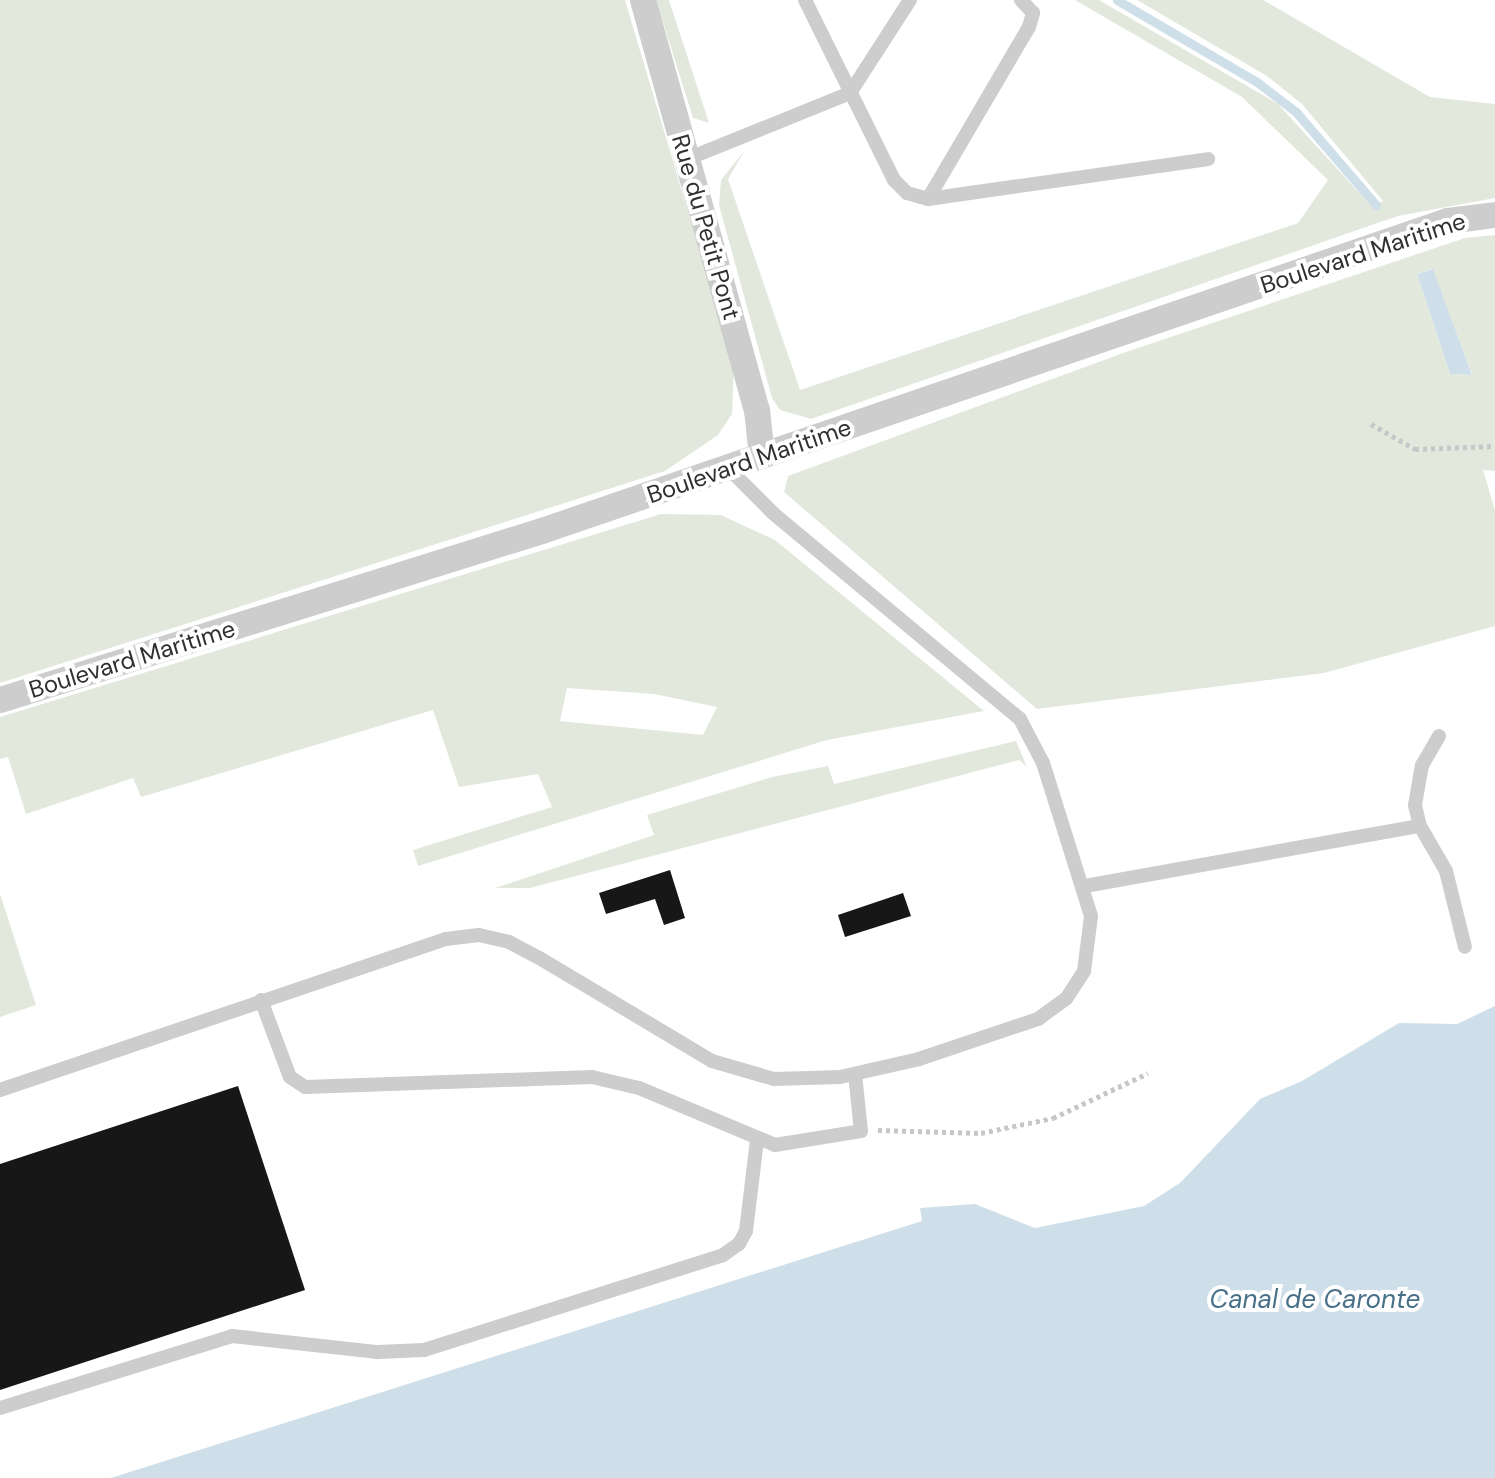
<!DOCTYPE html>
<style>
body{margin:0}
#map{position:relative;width:1495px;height:1478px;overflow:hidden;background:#fff;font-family:"DM Sans",sans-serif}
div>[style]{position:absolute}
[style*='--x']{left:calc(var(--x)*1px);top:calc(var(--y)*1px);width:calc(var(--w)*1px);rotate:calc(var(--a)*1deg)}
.green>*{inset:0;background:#e3e8dd}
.water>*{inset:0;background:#cfdfe9}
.stream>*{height:9px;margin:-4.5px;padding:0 4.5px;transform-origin:4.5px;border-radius:4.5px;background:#cfdfe9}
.building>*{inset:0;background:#171717}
.path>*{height:5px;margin-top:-2.5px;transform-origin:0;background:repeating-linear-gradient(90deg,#c7c7c7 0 4px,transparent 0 8px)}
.lane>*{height:14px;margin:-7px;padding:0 7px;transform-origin:7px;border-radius:7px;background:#cdcdcd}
.street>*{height:26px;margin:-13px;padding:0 13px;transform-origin:13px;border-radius:13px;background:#cdcdcd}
span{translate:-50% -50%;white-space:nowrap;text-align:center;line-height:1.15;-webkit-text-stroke:8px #fff;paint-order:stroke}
.street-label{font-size:24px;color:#303030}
.water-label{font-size:26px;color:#487089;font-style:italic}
</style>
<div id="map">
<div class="green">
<i style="clip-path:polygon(0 0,625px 0,734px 366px,732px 414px,718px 435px,665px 471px,0 683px)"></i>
<i style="clip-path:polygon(656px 0,669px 0,709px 123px,693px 118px)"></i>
<i style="clip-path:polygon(1075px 0,1099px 0,1278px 104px,1372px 207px,1383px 201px,1302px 104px,1267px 76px,1137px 0,1263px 0,1430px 97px,1495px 104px,1495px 198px,1398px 216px,811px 419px,780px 410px,772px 398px,719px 205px,721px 180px,745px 150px,728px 179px,800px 390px,1298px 223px,1328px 180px,1242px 97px)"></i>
<i style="clip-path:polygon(evenodd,1495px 235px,1495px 471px,1483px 470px,1495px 510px,1495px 626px,1324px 673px,1037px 709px,784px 492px,788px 476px,1126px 352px,1465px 238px,1495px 235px,1432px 269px,1472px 374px,1471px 375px,1450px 374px,1417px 274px,1432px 269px)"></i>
<i style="clip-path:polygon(evenodd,661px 514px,721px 515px,775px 540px,984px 711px,827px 740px,418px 866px,413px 850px,552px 807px,538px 774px,459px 787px,433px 710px,141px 797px,133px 778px,26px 814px,8px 757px,0 759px,0 717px,661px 514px,567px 688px,654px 694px,717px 707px,703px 735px,560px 721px,567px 688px)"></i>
<i style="clip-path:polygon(1016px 741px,1027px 767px,1019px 760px,530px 888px,495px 888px,654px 835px,647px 815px,772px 777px,828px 766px,834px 784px)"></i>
<i style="clip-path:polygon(0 894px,36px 1005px,0 1017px)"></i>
</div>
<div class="water">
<i style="clip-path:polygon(1433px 269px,1472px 375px,1450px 374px,1417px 274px)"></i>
<i style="clip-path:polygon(1495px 1006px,1495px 1478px,111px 1478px,922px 1221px,920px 1208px,975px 1204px,1035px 1228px,1144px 1206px,1180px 1183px,1260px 1099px,1302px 1081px,1399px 1023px,1457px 1024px)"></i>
</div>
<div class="stream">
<i style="--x:1117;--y:0;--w:162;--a:30.4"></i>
<i style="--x:1257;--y:82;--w:49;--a:37.6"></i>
<i style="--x:1296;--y:112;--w:123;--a:49.3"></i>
</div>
<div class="building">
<i style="clip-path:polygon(670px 870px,685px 918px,664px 925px,655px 899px,606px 914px,599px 893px)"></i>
<i style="clip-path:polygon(903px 893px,911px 916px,845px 937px,838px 915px)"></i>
<i style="clip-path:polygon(238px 1086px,305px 1290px,0 1390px,0 1164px)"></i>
</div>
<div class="path">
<i style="--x:1371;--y:424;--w:51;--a:29.6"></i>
<i style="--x:1415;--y:449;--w:80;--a:-2.1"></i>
<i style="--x:878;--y:1130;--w:103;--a:1.7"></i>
<i style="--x:981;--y:1133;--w:74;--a:-11.8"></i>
<i style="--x:1053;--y:1118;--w:105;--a:-25.3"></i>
</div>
<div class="lane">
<i style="--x:805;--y:0;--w:201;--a:63.7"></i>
<i style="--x:894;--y:180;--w:18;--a:45"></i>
<i style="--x:907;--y:193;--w:22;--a:16"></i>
<i style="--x:928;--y:199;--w:283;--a:-8.1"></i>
<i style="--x:687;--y:159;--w:176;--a:-22"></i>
<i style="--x:850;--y:93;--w:111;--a:-57.2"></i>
<i style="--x:928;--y:199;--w:199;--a:-59.6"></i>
<i style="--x:1029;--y:27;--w:15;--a:-74"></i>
<i style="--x:1033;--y:13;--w:18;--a:-133"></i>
<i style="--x:1439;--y:736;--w:34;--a:120"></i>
<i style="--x:1422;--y:765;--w:41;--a:99.9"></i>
<i style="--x:1415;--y:805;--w:22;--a:77"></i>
<i style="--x:1420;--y:826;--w:52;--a:60"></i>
<i style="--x:1446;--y:871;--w:78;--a:76"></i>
<i style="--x:1085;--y:886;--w:340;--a:-10.2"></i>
<i style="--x:261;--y:1000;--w:82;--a:69.4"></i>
<i style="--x:290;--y:1077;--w:18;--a:34"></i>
<i style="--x:305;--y:1087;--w:287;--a:-2"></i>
<i style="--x:592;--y:1077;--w:48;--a:13.2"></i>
<i style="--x:639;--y:1088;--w:147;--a:22.7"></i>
<i style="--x:775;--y:1145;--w:87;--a:-9.2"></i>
<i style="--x:861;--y:1131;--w:57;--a:-96"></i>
<i style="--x:0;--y:1090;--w:471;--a:-18.7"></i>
<i style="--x:446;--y:939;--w:33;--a:-7"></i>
<i style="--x:479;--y:935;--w:31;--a:13"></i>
<i style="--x:509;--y:942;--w:36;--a:28"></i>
<i style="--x:541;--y:959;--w:199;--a:30.8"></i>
<i style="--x:712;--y:1061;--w:65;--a:16.2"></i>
<i style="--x:774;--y:1079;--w:66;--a:-1.7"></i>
<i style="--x:840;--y:1077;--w:81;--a:-12.8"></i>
<i style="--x:919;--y:1059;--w:126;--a:-18.6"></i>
<i style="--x:1038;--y:1019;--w:34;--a:-36"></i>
<i style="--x:1066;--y:999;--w:33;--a:-57"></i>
<i style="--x:1084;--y:971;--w:55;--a:-82.7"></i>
<i style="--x:1091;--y:916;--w:160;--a:-107.4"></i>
<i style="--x:1043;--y:763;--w:50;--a:-117.6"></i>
<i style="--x:1020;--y:719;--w:322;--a:-140.2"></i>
<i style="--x:773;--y:513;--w:64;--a:-135"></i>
<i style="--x:0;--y:1408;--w:243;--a:-17.2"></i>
<i style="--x:232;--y:1336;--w:147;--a:6.3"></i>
<i style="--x:378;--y:1352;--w:46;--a:-2.5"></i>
<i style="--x:424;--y:1350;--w:314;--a:-17.6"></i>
<i style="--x:723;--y:1255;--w:19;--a:-35"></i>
<i style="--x:739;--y:1244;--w:15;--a:-62"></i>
<i style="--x:746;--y:1231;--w:92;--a:-83.1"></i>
</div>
<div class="street">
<i style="--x:643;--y:0;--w:426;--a:74.5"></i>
<i style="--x:757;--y:410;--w:46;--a:83.8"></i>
<i style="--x:0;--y:700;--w:571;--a:-17.32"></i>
<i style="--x:545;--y:530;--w:954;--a:-18.89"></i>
<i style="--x:1448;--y:221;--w:47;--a:-7.3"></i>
</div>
<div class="street-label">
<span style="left:706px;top:227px;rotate:74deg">Rue du Petit Pont</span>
<span style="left:1363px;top:253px;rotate:-18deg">Boulevard Maritime</span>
<span style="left:749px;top:461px;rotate:-19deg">Boulevard Maritime</span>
<span style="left:132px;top:659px;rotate:-17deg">Boulevard Maritime</span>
</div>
<div class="water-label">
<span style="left:1315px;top:1300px">Canal de Caronte</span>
</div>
</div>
